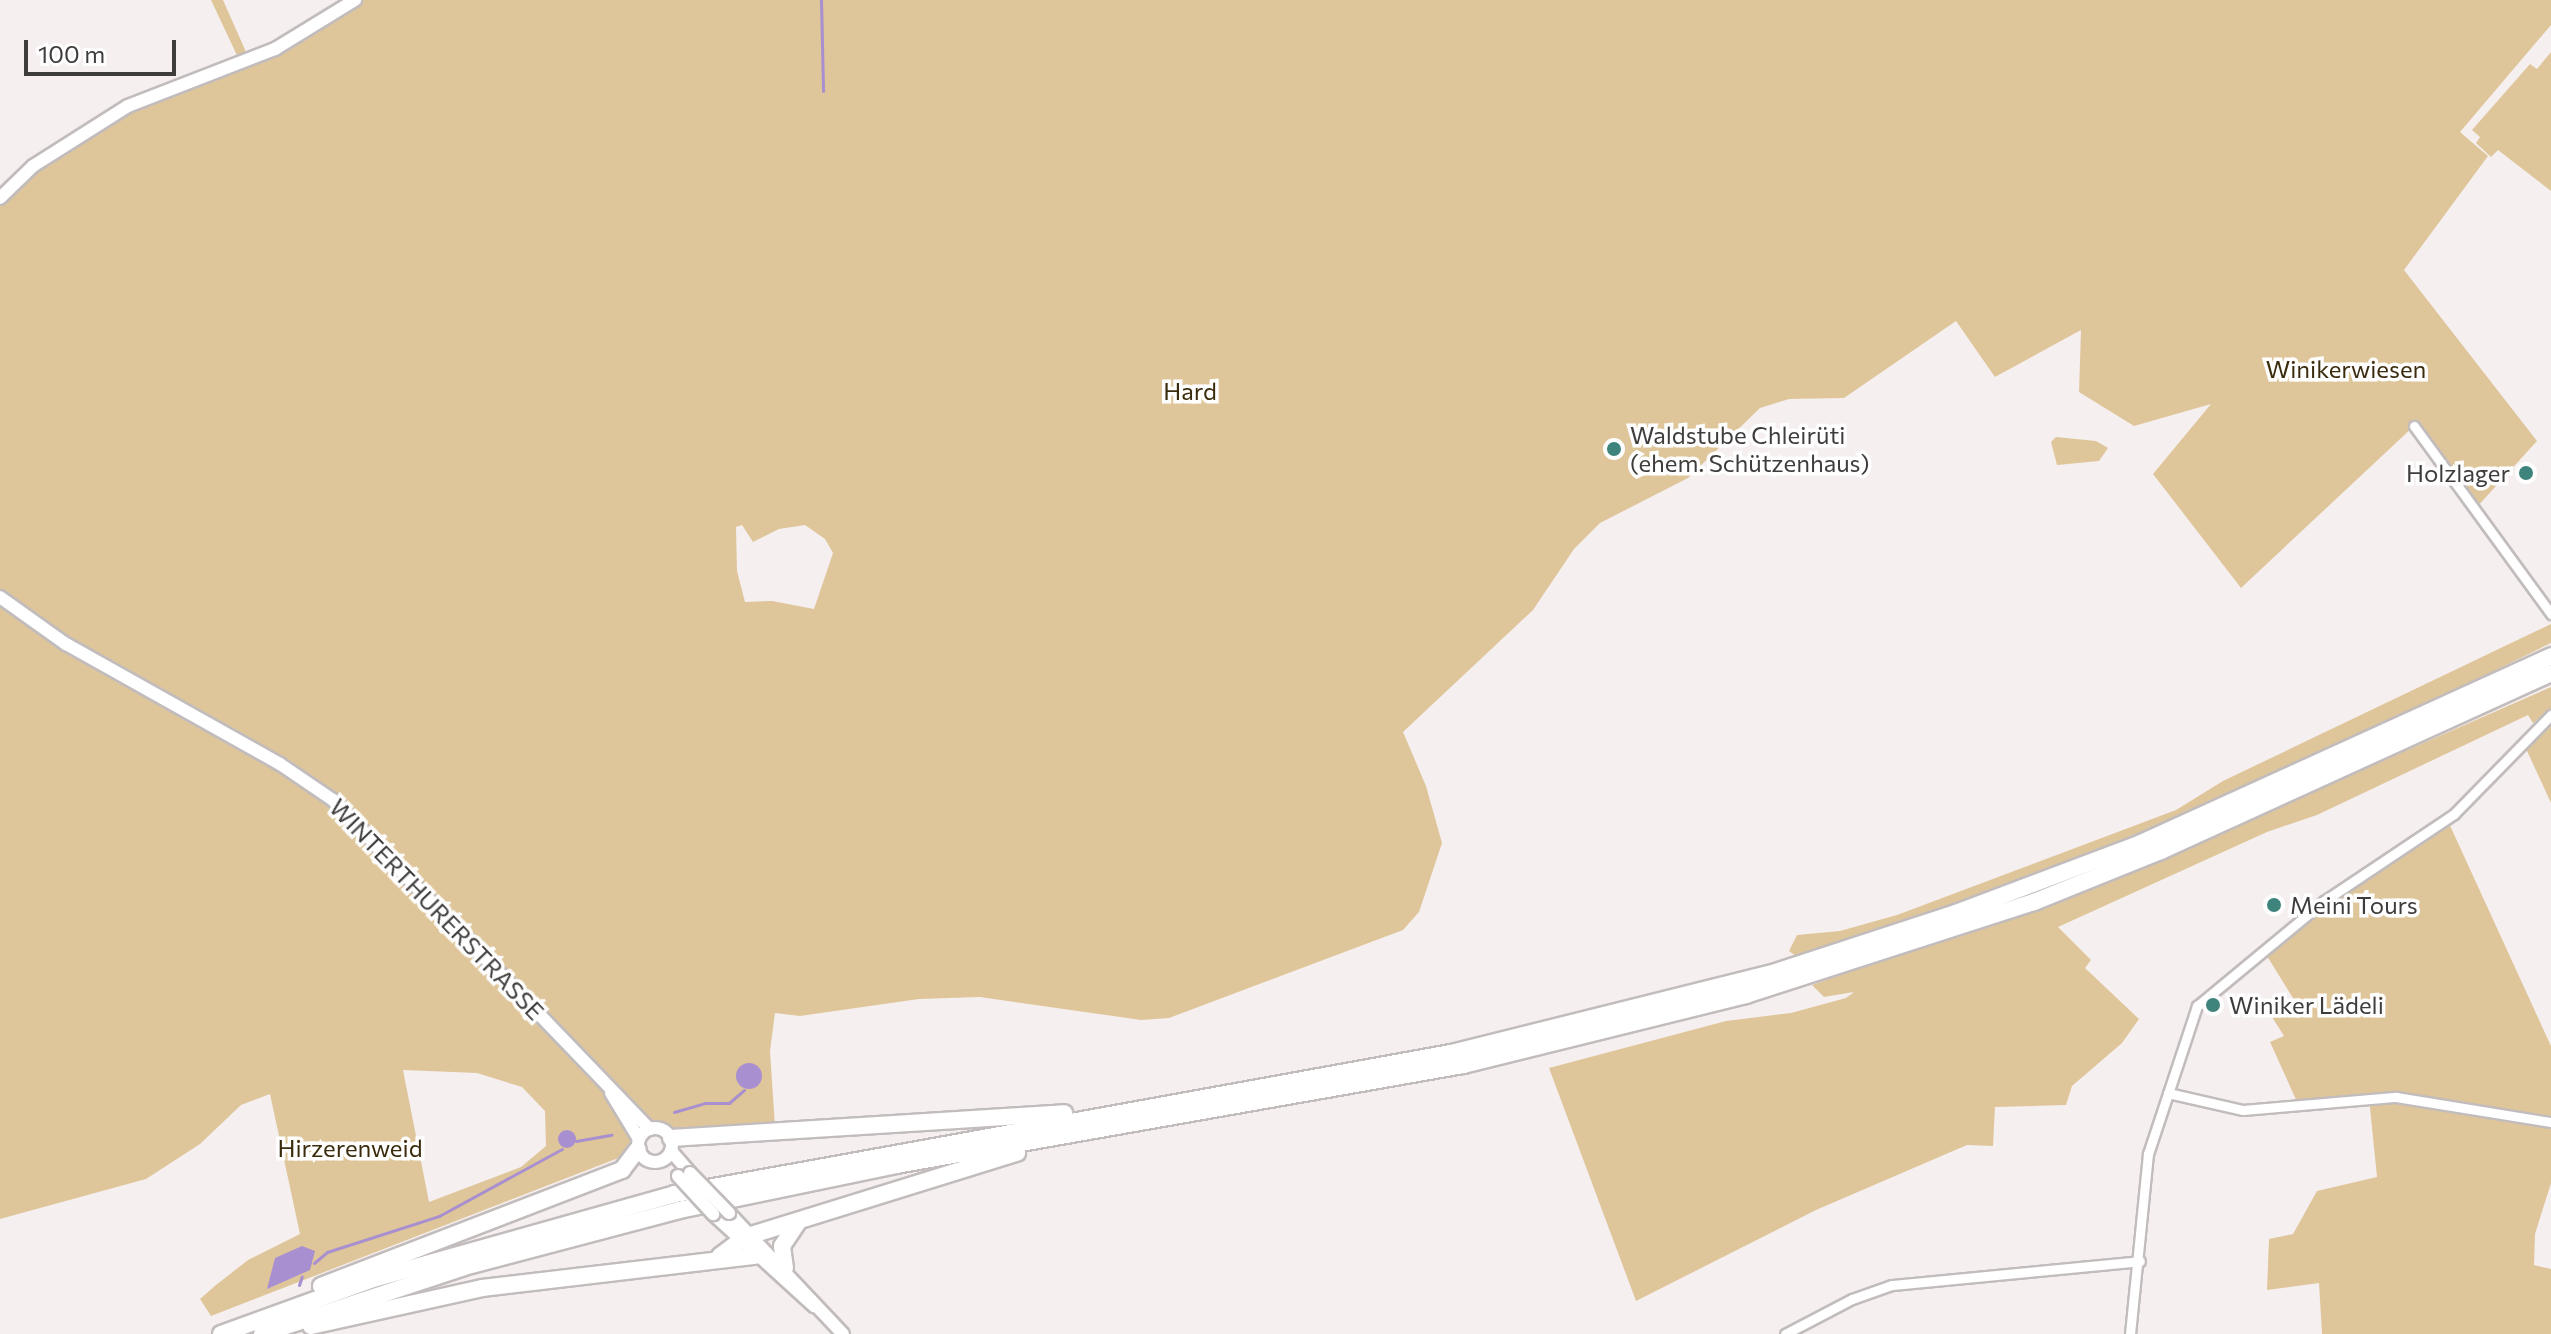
<!DOCTYPE html>
<meta charset="utf-8">
<style>
body{margin:0}
#map{position:relative;width:2551px;height:1334px;overflow:hidden;background:#f6eff0;font-family:Commissioner,sans-serif}
div>[style]{position:absolute}
[style*='--x']{left:calc(var(--x)*1px);top:calc(var(--y)*1px);width:calc(var(--w)*1px);rotate:calc(var(--a)*1deg)}
.green>*{inset:0;background:#dfc69a}
.water>*{inset:0;background:#a88fcf}
.round{border-radius:50%}
.stream>*{height:3px;margin:-1.5px;padding:0 1.5px;transform-origin:1.5px;border-radius:1.5px;background:#a88fcf}
.roads{filter:drop-shadow(2px 0 #c2bcbc) drop-shadow(-2px 0 #c2bcbc) drop-shadow(0 2px #c2bcbc) drop-shadow(0 -2px #c2bcbc)}
.street>*{height:9px;margin:-4.5px;padding:0 4.5px;transform-origin:4.5px;border-radius:4.5px;background:#fff}
.secondary>*{height:12px;margin:-6px;padding:0 6px;transform-origin:6px;border-radius:6px;background:#fff}
.secondary>.ring{margin:-6px;padding:0;box-sizing:content-box;background:none;border:12px solid #fff;border-radius:50%}
.highway>*{height:16px;margin:-8px;padding:0 8px;transform-origin:8px;border-radius:8px;background:#fff}
.bridges{filter:drop-shadow(2px 0 #c2bcbc) drop-shadow(-2px 0 #c2bcbc) drop-shadow(0 2px #c2bcbc) drop-shadow(0 -2px #c2bcbc)}
.secondary-bridge>*{height:12px;margin:-6px;padding:0 6px;transform-origin:6px;border-radius:6px;background:#fff}
.dots>*{width:22px;height:22px;translate:-50% -50%;box-sizing:border-box;border:4px solid #fefefe;border-radius:50%}
span{translate:-50% -50%;white-space:nowrap;text-align:center;line-height:1.15;-webkit-text-stroke:7px #fefefe;paint-order:stroke}
.park-label{font-size:24px;color:#3a2b0c}
.poi-label{font-size:24px;color:#3f3c3c}
.left{translate:0 -50%;text-align:left}
.right{translate:-100% -50%;text-align:right}
.street-label{font-size:24px;color:#3f3c3c}
.scale{position:absolute;left:24px;top:40px;width:152px;height:36px;box-sizing:border-box;border:4px solid #3f3c3c;border-top:0;padding-left:10px;font-size:24px;line-height:28px;white-space:nowrap;color:#3f3c3c;-webkit-text-stroke:6px #fefefe;paint-order:stroke}
</style>
<div id="map">
<div class="green">
<i style="clip-path:polygon(evenodd,211px 0,223px 0,250px 61px,355px 0,2551px 0,2551px 25px,2460px 132px,2488px 156px,2404px 270px,2537px 441px,2476px 508px,2414px 426px,2241px 588px,2153px 474px,2211px 404px,2134px 426px,2079px 392px,2081px 330px,1995px 377px,1956px 321px,1844px 398px,1789px 399px,1760px 408px,1688px 478px,1600px 523px,1574px 549px,1533px 610px,1403px 732px,1426px 786px,1442px 843px,1419px 912px,1403px 930px,1169px 1018px,1141px 1020px,980px 997px,919px 999px,800px 1016px,775px 1013px,770px 1051px,775px 1126px,674px 1130px,657px 1121px,642px 1135px,638px 1149px,621px 1157px,211px 1316px,200px 1299px,216px 1285px,248px 1260px,300px 1234px,270px 1094px,241px 1105px,200px 1144px,146px 1179px,0 1219px,0 198px,114px 114px,241px 64px,211px 0,742px 525px,753px 542px,779px 529px,805px 525px,825px 539px,833px 553px,814px 609px,772px 601px,745px 602px,737px 571px,736px 527px,742px 525px,211px 0,403px 1070px,477px 1073px,522px 1087px,545px 1111px,546px 1146px,521px 1167px,429px 1202px,403px 1070px)"></i>
<i style="clip-path:polygon(2551px 52px,2551px 191px,2498px 150px,2491px 157px,2476px 143px,2480px 137px,2472px 130px,2530px 64px,2537px 69px)"></i>
<i style="clip-path:polygon(2056px 437px,2096px 441px,2108px 448px,2099px 461px,2057px 465px,2051px 442px)"></i>
<i style="clip-path:polygon(2551px 624px,2551px 643px,2295px 768px,2185px 815px,1923px 916px,1796px 956px,1789px 951px,1797px 935px,1840px 931px,1897px 915px,2176px 810px,2223px 781px)"></i>
<i style="clip-path:polygon(2551px 687px,2551px 709px,2533px 723px,2528px 715px,2317px 815px,2267px 832px,2058px 927px,2091px 960px,2085px 968px,2139px 1019px,2122px 1043px,2072px 1086px,2066px 1105px,1995px 1107px,1993px 1146px,1967px 1145px,1816px 1210px,1636px 1301px,1549px 1068px,1726px 1021px,1791px 1013px,1846px 998px,1854px 992px,1824px 997px,1812px 985px,2123px 875px)"></i>
<i style="clip-path:polygon(2551px 720px,2551px 803px,2522px 740px)"></i>
<i style="clip-path:polygon(2447px 819px,2551px 1046px,2551px 1183px,2535px 1234px,2534px 1265px,2551px 1269px,2551px 1334px,2322px 1334px,2319px 1283px,2267px 1290px,2269px 1239px,2293px 1234px,2317px 1191px,2377px 1177px,2369px 1098px,2298px 1104px,2270px 1042px,2284px 1036px,2272px 1017px,2296px 1003px,2262px 948px)"></i>
</div>
<div class="water">
<i class="round" style="left:736px;top:1063px;width:26px;height:26px"></i>
<i class="round" style="left:558px;top:1130px;width:18px;height:18px"></i>
<i style="clip-path:polygon(302px 1246px,315px 1251px,310px 1270px,267px 1289px,275px 1258px)"></i>
</div>
<div class="stream">
<i style="--x:821;--y:0;--w:91;--a:88.7"></i>
<i style="--x:674;--y:1112;--w:32;--a:-16"></i>
<i style="--x:705;--y:1103;--w:24;--a:0"></i>
<i style="--x:729;--y:1103;--w:20;--a:-41"></i>
<i style="--x:576;--y:1141;--w:36;--a:-10"></i>
<i style="--x:314;--y:1263;--w:17;--a:-40"></i>
<i style="--x:327;--y:1252;--w:118;--a:-17.8"></i>
<i style="--x:439;--y:1216;--w:140;--a:-28.6"></i>
<i style="--x:299;--y:1285;--w:9;--a:-72"></i>
</div>
<div class="roads">
<div class="street">
<i style="--x:2414;--y:426;--w:233;--a:53.9"></i>
<i style="--x:2168;--y:1093;--w:77;--a:12.8"></i>
<i style="--x:2243;--y:1110;--w:154;--a:-4.9"></i>
<i style="--x:2396;--y:1097;--w:157;--a:9.2"></i>
<i style="--x:1785;--y:1334;--w:76;--a:-27.6"></i>
<i style="--x:1852;--y:1299;--w:42;--a:-19.3"></i>
<i style="--x:1892;--y:1285;--w:249;--a:-5.5"></i>
<i style="--x:2130;--y:1334;--w:181;--a:-84.3"></i>
<i style="--x:2148;--y:1154;--w:156;--a:-71.7"></i>
<i style="--x:2197;--y:1006;--w:165;--a:-39.6"></i>
<i style="--x:2324;--y:901;--w:156;--a:-33.8"></i>
<i style="--x:2454;--y:814;--w:139;--a:-45.6"></i>
</div>
<div class="secondary">
<i style="--x:0;--y:198;--w:46;--a:-44.1"></i>
<i style="--x:33;--y:166;--w:112;--a:-32.3"></i>
<i style="--x:128;--y:106;--w:158;--a:-21.2"></i>
<i style="--x:275;--y:49;--w:94;--a:-31.5"></i>
<i style="--x:0;--y:597;--w:81;--a:35.5"></i>
<i style="--x:66;--y:644;--w:245;--a:29.3"></i>
<i style="--x:280;--y:764;--w:64;--a:34.2"></i>
<i style="--x:333;--y:800;--w:457;--a:46.1"></i>
<i style="--x:611;--y:1093;--w:54;--a:58.7"></i>
<i class="ring" style="left:638px;top:1128px;width:22px;height:22px"></i>
<i style="--x:671;--y:1151;--w:29;--a:49"></i>
<i style="--x:729;--y:1213;--w:166;--a:46.7"></i>
<i style="--x:713;--y:1214;--w:137;--a:42.3"></i>
</div>
<div class="highway">
<i style="--x:671;--y:1138;--w:394;--a:-3.6"></i>
<i style="--x:720;--y:1256;--w:31;--a:-37"></i>
<i style="--x:745;--y:1237;--w:285;--a:-17.2"></i>
<i style="--x:785;--y:1268;--w:22;--a:-98"></i>
<i style="--x:782;--y:1246;--w:30;--a:-56"></i>
<i style="--x:321;--y:1286;--w:323;--a:-21.1"></i>
<i style="--x:622;--y:1170;--w:26;--a:-53"></i>
<i style="--x:311;--y:1326;--w:175;--a:-12.5"></i>
<i style="--x:482;--y:1288;--w:275;--a:-6.7"></i>
<i style="--x:221;--y:1334;--w:162;--a:-19.9"></i>
<i style="--x:373;--y:1279;--w:314;--a:-15.7"></i>
<i style="--x:675;--y:1194;--w:789;--a:-10.3"></i>
<i style="--x:1451;--y:1053;--w:328;--a:-14"></i>
<i style="--x:1769;--y:974;--w:197;--a:-18.1"></i>
<i style="--x:1956;--y:913;--w:198;--a:-20.7"></i>
<i style="--x:2141;--y:843;--w:451;--a:-24.5"></i>
<i style="--x:262;--y:1334;--w:213;--a:-18.3"></i>
<i style="--x:464;--y:1267;--w:222;--a:-14.8"></i>
<i style="--x:679;--y:1210;--w:222;--a:-11.7"></i>
<i style="--x:896;--y:1165;--w:576;--a:-10"></i>
<i style="--x:1463;--y:1065;--w:292;--a:-13.9"></i>
<i style="--x:1746;--y:995;--w:303;--a:-17.9"></i>
<i style="--x:2034;--y:902;--w:137;--a:-21.9"></i>
<i style="--x:2161;--y:851;--w:429;--a:-24.5"></i>
</div>
</div>
<div class="bridges">
<div class="secondary-bridge">
<i style="--x:690;--y:1173;--w:56;--a:45.7"></i>
<i style="--x:678;--y:1176;--w:52;--a:47.4"></i>
</div>
</div>
<div class="dots">
<i style="left:1614px;top:449px;background:#3e847d"></i>
<i style="left:2526px;top:473px;background:#3e847d"></i>
<i style="left:2274px;top:905px;background:#3e847d"></i>
<i style="left:2213px;top:1005px;background:#3e847d"></i>
</div>
<div class="park-label">
<span style="left:2346px;top:369px">Winikerwiesen</span>
<span style="left:1190px;top:391px">Hard</span>
<span style="left:350px;top:1148px">Hirzerenweid</span>
</div>
<div class="poi-label">
<span class="left" style="left:1630px;top:449px">Waldstube Chleirüti<br>(ehem. Schützenhaus)</span>
<span class="right" style="left:2510px;top:473px">Holzlager</span>
<span class="left" style="left:2290px;top:905px">Meini Tours</span>
<span class="left" style="left:2229px;top:1005px">Winiker Lädeli</span>
</div>
<div class="street-label">
<span style="left:437px;top:909px;rotate:46deg">WINTERTHURERSTRASSE</span>
</div>
<div class="scale">100 m</div>
</div>
